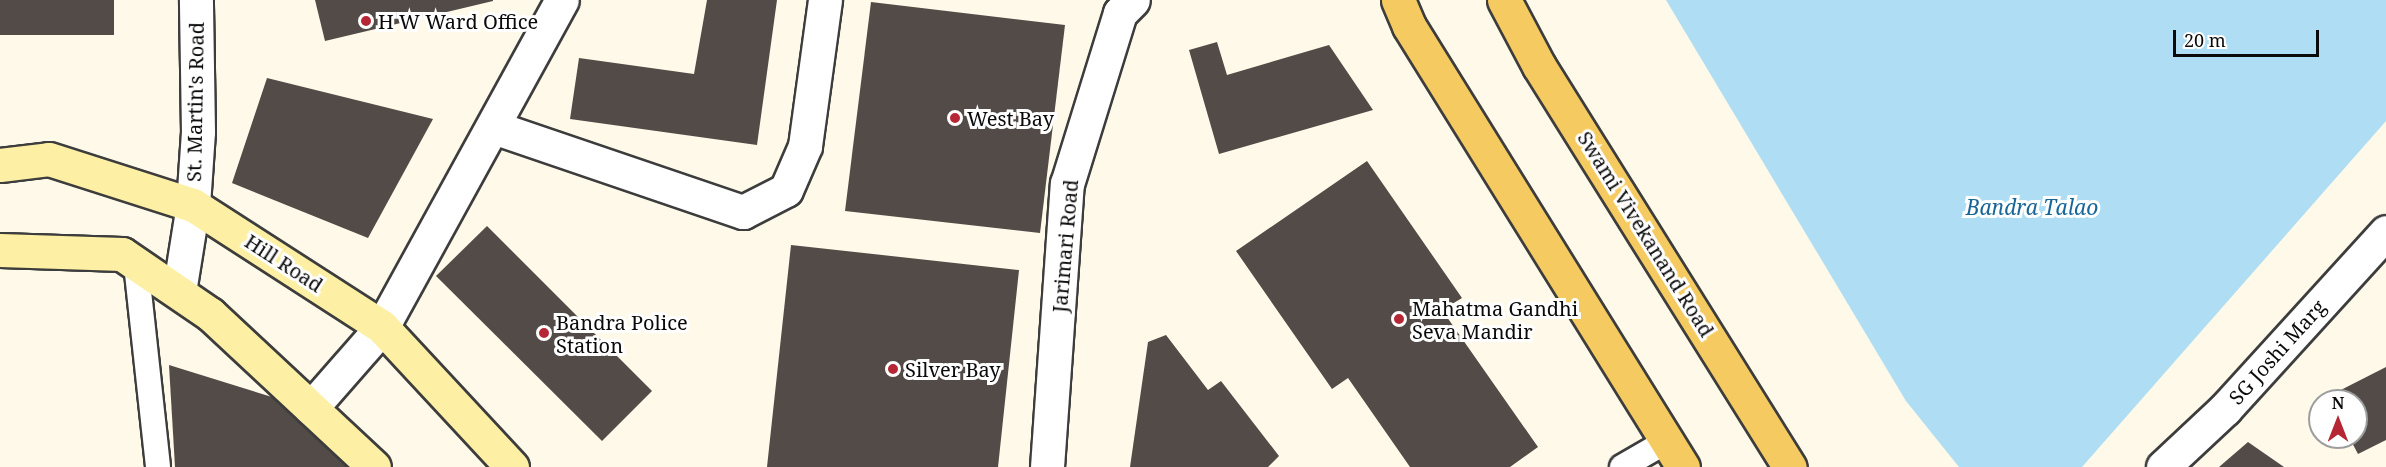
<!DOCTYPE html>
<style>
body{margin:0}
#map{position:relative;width:2386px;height:467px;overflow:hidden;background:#fef9e8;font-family:"Noto Serif",serif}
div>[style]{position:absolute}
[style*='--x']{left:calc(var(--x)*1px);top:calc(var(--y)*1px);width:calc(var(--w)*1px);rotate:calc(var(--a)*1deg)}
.water>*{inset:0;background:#aeddf4}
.building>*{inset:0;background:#524b47}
.roads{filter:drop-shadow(2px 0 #3d3d3d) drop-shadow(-2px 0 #3d3d3d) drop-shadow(0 2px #3d3d3d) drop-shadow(0 -2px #3d3d3d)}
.service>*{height:24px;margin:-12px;padding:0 12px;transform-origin:12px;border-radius:12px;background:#fff}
.minor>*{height:33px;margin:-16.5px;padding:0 16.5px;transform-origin:16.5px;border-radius:16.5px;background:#fff}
.tertiary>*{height:33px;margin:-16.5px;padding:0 16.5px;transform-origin:16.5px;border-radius:16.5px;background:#fff}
.secondary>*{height:33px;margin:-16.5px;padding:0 16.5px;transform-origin:16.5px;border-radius:16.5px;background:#fdefa4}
.primary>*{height:33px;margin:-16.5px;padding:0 16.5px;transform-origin:16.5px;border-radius:16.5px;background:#f5cb61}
.dots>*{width:16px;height:16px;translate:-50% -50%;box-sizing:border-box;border:3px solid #fff;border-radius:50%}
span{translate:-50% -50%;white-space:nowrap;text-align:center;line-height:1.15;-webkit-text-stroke:6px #fff;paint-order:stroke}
.poi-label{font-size:20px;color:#0a0a0a}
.left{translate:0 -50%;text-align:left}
.street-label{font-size:20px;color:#0a0a0a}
.water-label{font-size:21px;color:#186597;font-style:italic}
.north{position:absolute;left:2308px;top:389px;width:60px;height:60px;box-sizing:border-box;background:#fff;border:2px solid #9d9d9d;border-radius:50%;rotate:0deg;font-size:16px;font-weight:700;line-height:24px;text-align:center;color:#0a0a0a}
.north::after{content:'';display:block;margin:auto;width:21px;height:27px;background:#b52734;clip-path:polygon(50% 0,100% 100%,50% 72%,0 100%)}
.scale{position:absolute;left:2173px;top:30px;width:146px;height:27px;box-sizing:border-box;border:3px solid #0a0a0a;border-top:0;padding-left:8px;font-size:18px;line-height:21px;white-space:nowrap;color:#0a0a0a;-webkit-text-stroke:4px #fff;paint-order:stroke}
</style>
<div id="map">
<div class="water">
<i style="clip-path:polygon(1666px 0,2386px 0,2386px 121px,2082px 467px,1959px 467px,1906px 401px)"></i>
</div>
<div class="building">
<i style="clip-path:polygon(0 0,114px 0,114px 35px,0 35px)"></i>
<i style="clip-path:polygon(315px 0,493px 0,493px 1px,325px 41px)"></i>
<i style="clip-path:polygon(707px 0,777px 0,757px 145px,570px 119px,579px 58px,694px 74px)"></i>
<i style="clip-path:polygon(871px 2px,1065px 25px,1040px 233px,845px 211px)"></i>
<i style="clip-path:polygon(1217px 42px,1227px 75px,1329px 45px,1373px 110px,1219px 154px,1189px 50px)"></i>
<i style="clip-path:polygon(267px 78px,433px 119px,368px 238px,232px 183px)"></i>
<i style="clip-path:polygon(1367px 161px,1462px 298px,1442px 310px,1538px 447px,1510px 467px,1410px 467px,1348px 378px,1332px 389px,1236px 251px)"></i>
<i style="clip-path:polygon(487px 226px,652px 391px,602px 441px,436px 276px)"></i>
<i style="clip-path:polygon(791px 245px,1019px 270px,998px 467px,767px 467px)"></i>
<i style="clip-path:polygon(1166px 335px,1208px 390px,1221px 381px,1279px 456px,1268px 467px,1130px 467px,1148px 342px)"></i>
<i style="clip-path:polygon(169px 365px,285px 401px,348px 467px,175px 467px)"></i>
<i style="clip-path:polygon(2386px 367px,2386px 440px,2358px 454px,2349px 437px,2356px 437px,2356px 401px,2331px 401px,2329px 396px)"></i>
<i style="clip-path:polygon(2248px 442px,2284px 467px,2219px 467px)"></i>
</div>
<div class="roads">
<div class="service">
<i style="--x:136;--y:264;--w:204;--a:83.8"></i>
<i style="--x:1622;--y:467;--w:52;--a:-30"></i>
</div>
<div class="minor">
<i style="--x:493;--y:127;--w:264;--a:18.8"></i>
<i style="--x:743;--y:212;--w:48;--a:-27.1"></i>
<i style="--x:786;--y:190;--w:48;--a:-66.6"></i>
<i style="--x:805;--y:146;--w:147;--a:-82.2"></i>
<i style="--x:179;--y:292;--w:88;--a:-80.9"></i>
<i style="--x:193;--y:205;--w:73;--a:-86.1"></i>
<i style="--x:198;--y:132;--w:132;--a:-90.9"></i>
<i style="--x:311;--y:408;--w:108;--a:-48.8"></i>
<i style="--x:382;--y:327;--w:373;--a:-61.2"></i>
<i style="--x:2163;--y:467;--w:85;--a:-43.1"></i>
<i style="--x:2225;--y:409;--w:239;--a:-47.7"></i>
</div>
<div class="tertiary">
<i style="--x:1047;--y:467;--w:284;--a:-86"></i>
<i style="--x:1067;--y:184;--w:179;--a:-72.8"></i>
<i style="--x:1120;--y:13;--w:18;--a:-45"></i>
</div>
<div class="secondary">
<i style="--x:0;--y:165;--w:49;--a:-7"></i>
<i style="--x:49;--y:159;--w:151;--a:17.7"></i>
<i style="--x:193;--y:205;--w:225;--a:32.8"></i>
<i style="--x:382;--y:327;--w:191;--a:47.1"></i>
<i style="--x:0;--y:250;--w:122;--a:1.9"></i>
<i style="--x:122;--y:254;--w:107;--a:34.3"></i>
<i style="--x:210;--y:314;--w:224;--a:43"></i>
</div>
<div class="primary">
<i style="--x:1398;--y:0;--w:28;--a:67"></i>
<i style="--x:1409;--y:26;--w:519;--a:58.15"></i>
<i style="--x:1504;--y:0;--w:75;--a:62.1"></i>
<i style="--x:1539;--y:66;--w:473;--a:58"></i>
</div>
</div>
<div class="dots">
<i style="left:366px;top:21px;background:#b52734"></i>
<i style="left:955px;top:118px;background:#b52734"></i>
<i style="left:1399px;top:319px;background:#b52734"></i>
<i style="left:544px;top:333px;background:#b52734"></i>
<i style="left:893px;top:369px;background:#b52734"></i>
</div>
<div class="poi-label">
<span class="left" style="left:378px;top:21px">H W Ward Office</span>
<span class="left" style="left:967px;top:118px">West Bay</span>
<span class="left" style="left:1412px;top:320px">Mahatma Gandhi<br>Seva Mandir</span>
<span class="left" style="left:556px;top:334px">Bandra Police<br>Station</span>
<span class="left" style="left:905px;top:369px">Silver Bay</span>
</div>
<div class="street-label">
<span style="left:195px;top:102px;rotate:-89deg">St. Martin's Road</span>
<span style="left:1646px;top:234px;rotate:58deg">Swami Vivekanand Road</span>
<span style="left:1065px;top:246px;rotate:-85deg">Jarimari Road</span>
<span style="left:284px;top:263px;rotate:33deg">Hill Road</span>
<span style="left:2277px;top:352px;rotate:-48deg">SG Joshi Marg</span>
</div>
<div class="water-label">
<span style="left:2032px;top:207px">Bandra Talao</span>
</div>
<div class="north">N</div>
<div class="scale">20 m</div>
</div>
